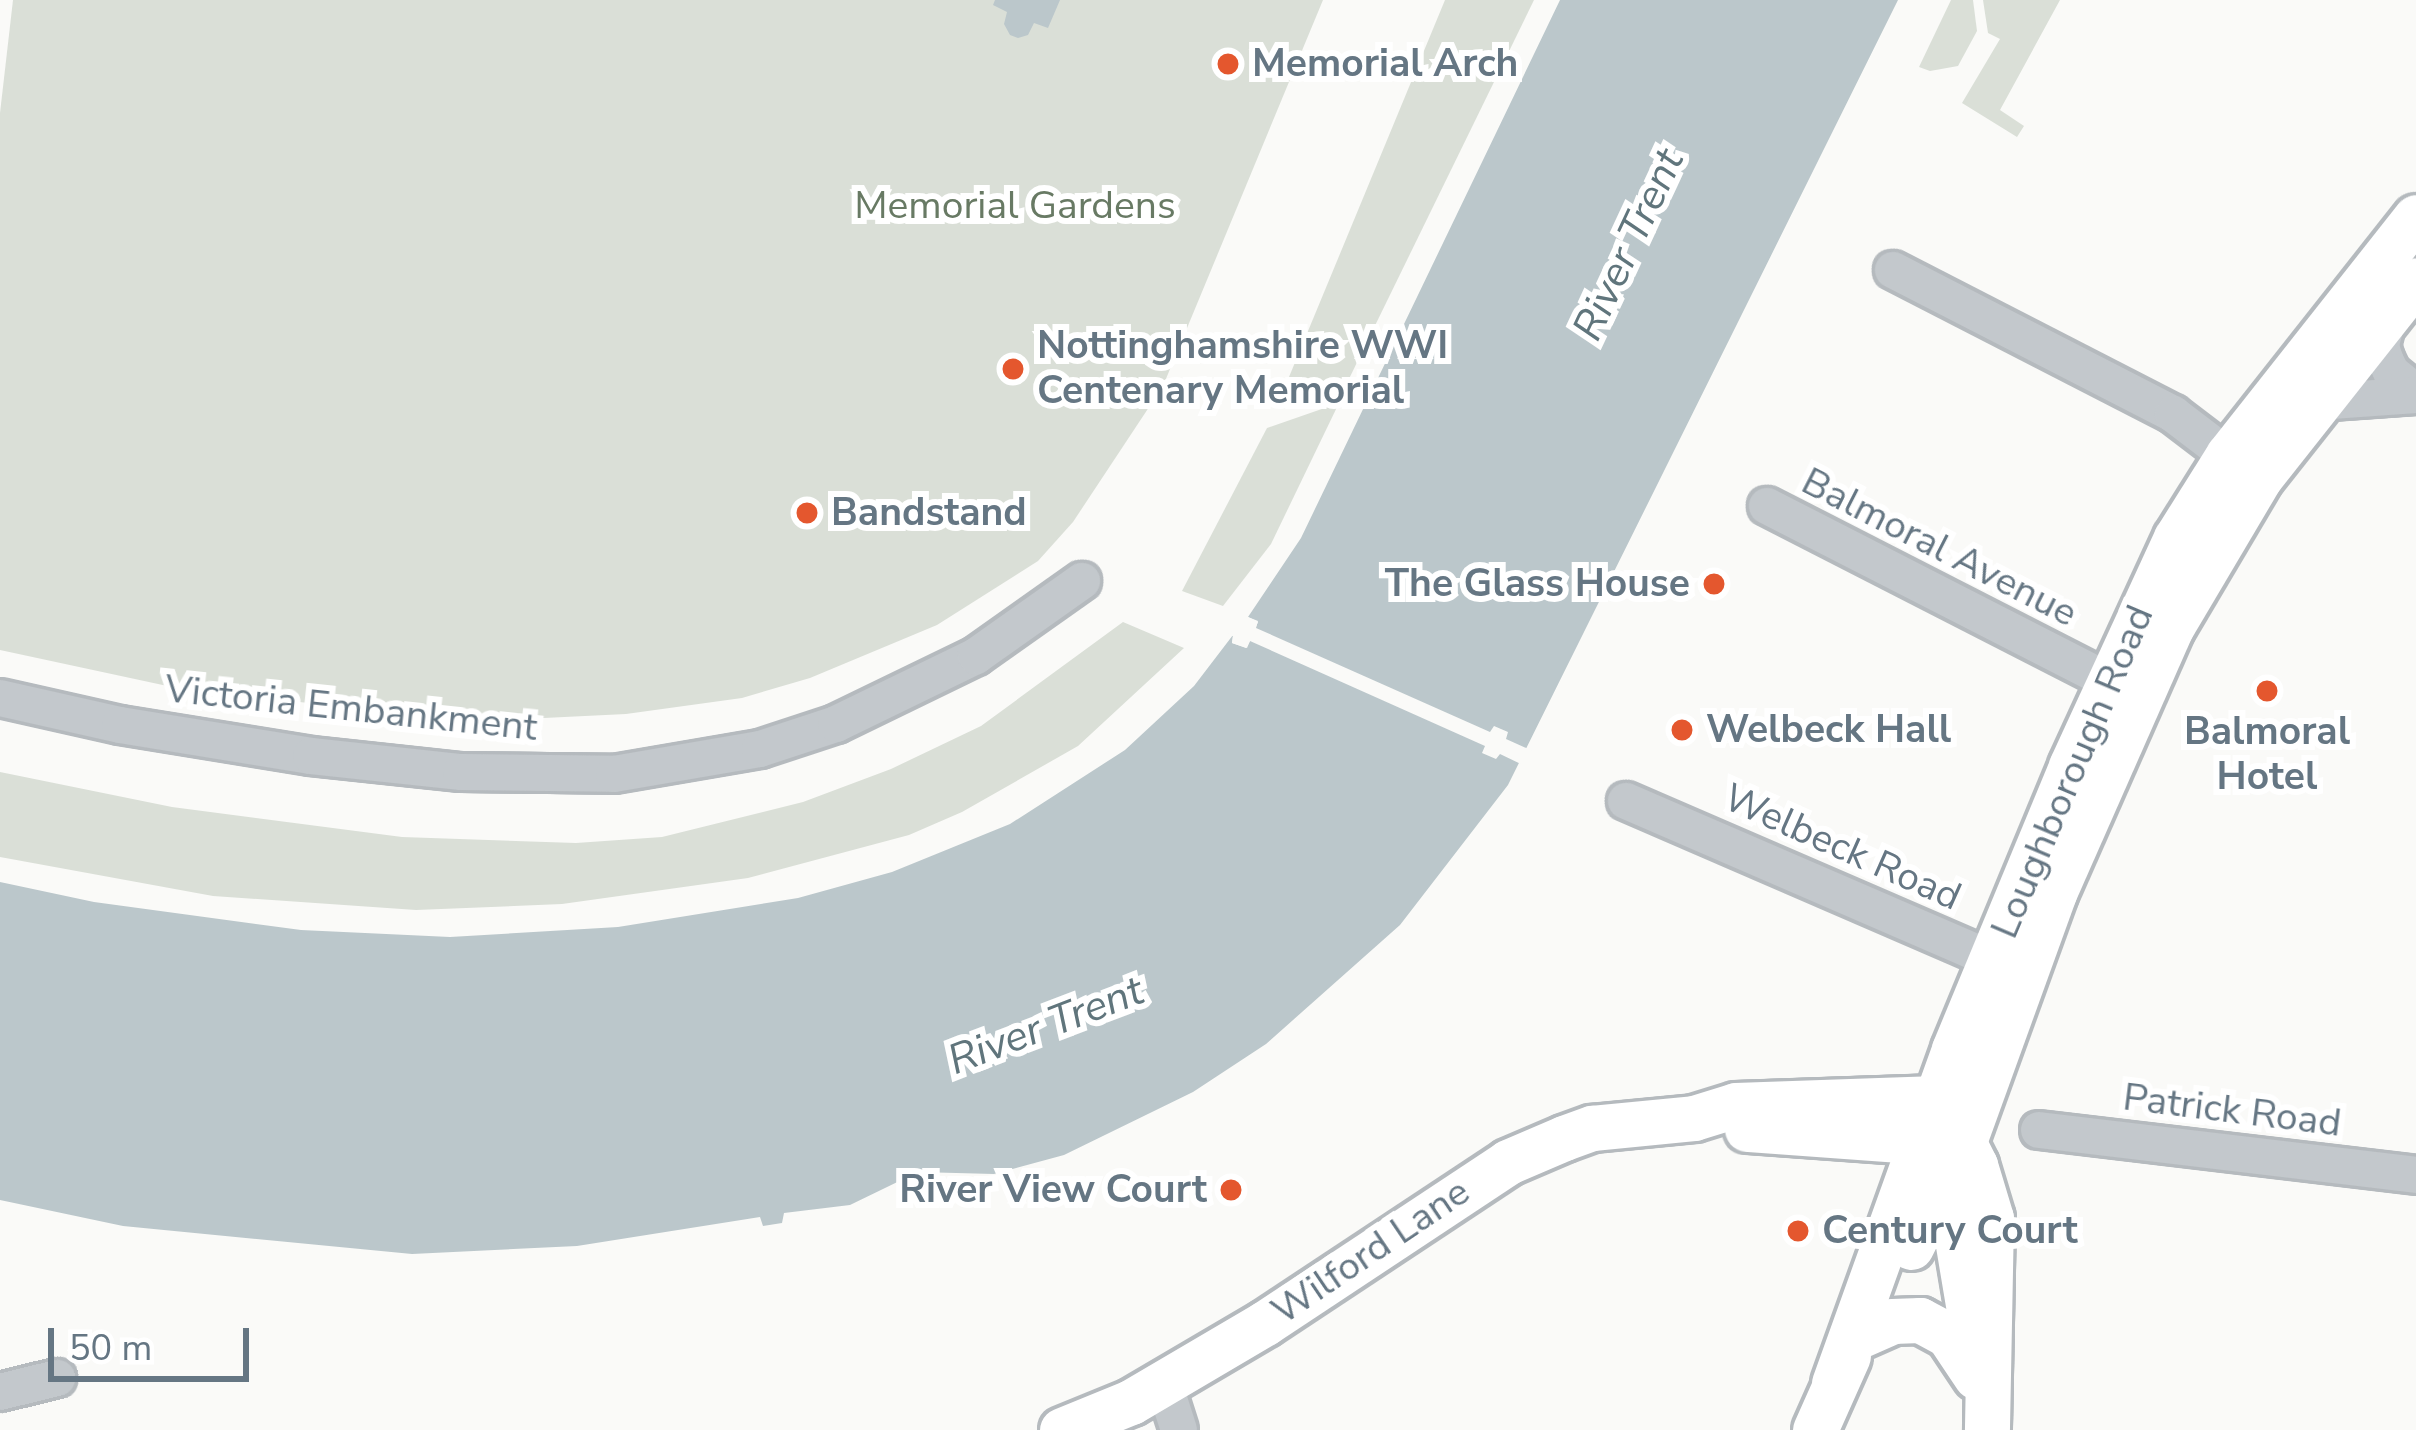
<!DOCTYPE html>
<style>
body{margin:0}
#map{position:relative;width:2416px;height:1430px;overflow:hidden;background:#fafaf8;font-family:"Nunito Sans",sans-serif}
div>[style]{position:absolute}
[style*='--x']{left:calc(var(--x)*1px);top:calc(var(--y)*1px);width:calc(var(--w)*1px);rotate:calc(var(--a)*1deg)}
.green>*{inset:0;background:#dadfd7}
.water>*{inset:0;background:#bbc7cb}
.pier>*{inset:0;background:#fafaf8}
.roads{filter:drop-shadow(3px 0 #b5babe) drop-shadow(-3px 0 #b5babe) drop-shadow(0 3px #b5babe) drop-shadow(0 -3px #b5babe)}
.minor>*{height:36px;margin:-18px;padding:0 18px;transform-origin:18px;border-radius:18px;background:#c3c8cc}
.major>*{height:45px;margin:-22.5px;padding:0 22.5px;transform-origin:22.5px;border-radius:22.5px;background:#fff}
.dots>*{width:33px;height:33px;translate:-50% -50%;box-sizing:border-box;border:6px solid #fff;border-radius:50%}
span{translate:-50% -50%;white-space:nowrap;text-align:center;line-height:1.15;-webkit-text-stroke:12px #fff;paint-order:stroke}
.poi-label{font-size:39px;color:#657683;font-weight:700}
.left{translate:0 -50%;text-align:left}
.right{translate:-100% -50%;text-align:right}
.park-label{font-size:39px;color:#687a64}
.street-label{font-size:39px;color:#657683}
.water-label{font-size:42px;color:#60757c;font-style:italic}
.scale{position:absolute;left:48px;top:1328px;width:201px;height:54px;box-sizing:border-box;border:6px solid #657683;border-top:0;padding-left:15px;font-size:36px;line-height:42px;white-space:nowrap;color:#657683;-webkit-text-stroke:9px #fff;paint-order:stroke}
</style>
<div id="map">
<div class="green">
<i style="clip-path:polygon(13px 0,1323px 0,1163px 386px,1073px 522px,1038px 561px,937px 625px,810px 678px,742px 698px,626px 714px,481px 721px,186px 690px,0 650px,0 113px)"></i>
<i style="clip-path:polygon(1445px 0,1534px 0,1346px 385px,1277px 406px)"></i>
<i style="clip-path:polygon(1951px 0,1973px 0,1977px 31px,1958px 66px,1930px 71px,1919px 67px)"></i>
<i style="clip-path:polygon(1983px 0,2060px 0,2000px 110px,2024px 126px,2017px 137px,1962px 103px,2000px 39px,1988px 33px)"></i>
<i style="clip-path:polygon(1339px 403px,1271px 544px,1223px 606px,1182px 591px,1267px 428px)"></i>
<i style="clip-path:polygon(1123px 622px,1184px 648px,1078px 746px,962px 812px,909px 835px,748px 878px,562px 904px,416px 910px,213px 896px,0 857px,0 772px,172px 807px,402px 837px,576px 843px,662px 837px,803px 802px,891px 769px,981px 726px)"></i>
</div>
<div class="water">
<i style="clip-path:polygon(995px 0,1060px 0,1048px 28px,1034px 23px,1028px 35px,1018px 38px,1010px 35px,1004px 24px,1007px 12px,993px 5px)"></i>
<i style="clip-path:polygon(1560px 0,1898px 0,1508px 785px,1400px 925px,1266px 1044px,1193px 1092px,1064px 1155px,994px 1174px,918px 1172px,850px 1205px,784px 1213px,782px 1223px,763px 1226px,760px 1217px,577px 1246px,412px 1254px,123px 1226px,0 1200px,0 882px,94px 902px,301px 930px,450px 937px,618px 927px,798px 898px,892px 872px,1010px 824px,1125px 750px,1194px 686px,1233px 635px,1232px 643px,1247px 648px,1258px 622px,1248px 617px,1301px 538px)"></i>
</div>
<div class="pier">
<i style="clip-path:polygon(1248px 617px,1258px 621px,1256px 628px,1490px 732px,1494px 726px,1508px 732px,1506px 739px,1533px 751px,1525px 766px,1500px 754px,1496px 759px,1482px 753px,1485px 746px,1250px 641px,1246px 648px,1232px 643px,1233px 636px,1226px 635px,1235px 629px,1243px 641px)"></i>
</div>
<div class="roads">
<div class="minor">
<i style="--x:1893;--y:270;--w:315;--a:27.2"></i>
<i style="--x:2173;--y:414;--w:96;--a:37.3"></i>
<i style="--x:2389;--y:313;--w:34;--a:104"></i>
<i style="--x:2381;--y:346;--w:14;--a:73"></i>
<i style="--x:2385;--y:359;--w:14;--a:65"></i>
<i style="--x:2391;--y:372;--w:32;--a:39"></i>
<i style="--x:2317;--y:402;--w:99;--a:-4"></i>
<i style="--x:1767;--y:506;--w:411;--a:27.1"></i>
<i style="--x:0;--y:698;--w:123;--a:12.7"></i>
<i style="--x:120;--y:725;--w:193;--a:9.2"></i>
<i style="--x:311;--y:756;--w:151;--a:6.1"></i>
<i style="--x:461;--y:772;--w:153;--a:0.7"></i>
<i style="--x:614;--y:774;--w:148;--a:-9.7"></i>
<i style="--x:760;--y:749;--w:80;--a:-18.2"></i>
<i style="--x:836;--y:724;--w:156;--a:-25.9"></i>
<i style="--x:976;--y:656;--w:130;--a:-35.3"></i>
<i style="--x:1626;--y:801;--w:423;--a:23.4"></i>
<i style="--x:2039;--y:1130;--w:380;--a:6.8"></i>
<i style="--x:1164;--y:1383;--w:49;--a:72.3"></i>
<i style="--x:0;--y:1392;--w:59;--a:-13.8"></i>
</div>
<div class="major">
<i style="--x:1955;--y:1125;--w:45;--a:63.4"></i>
<i style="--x:1975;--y:1165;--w:55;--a:73.2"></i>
<i style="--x:1991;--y:1218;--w:212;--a:91.1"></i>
<i style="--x:1747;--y:1129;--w:197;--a:4.1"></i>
<i style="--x:1938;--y:1171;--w:40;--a:69.8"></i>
<i style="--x:1952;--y:1209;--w:109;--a:80.5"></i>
<i style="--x:1911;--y:1247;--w:121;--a:-63.4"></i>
<i style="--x:1965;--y:1139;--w:262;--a:-70.1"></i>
<i style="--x:2054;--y:893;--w:290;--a:-66.2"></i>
<i style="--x:2171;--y:628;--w:173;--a:-59.4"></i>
<i style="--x:2259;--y:479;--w:253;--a:-51.7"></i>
<i style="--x:1859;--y:1336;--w:36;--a:-24"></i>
<i style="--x:1892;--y:1321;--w:28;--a:-2"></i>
<i style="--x:1920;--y:1320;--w:32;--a:28"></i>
<i style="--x:1948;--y:1335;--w:50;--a:56.3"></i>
<i style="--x:1834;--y:1383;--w:355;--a:-70.2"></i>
<i style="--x:1954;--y:1049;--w:306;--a:-67.5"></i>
<i style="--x:2071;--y:766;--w:251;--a:-65.3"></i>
<i style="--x:2176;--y:538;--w:98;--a:-57.9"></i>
<i style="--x:2228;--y:455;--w:303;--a:-51.7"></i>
<i style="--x:1062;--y:1430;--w:74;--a:-22.1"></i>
<i style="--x:1131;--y:1402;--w:156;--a:-30.5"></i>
<i style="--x:1265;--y:1323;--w:291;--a:-33.5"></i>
<i style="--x:1508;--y:1162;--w:61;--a:-23.2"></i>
<i style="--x:1564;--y:1138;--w:30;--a:-20"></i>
<i style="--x:1592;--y:1128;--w:102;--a:-5.6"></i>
<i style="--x:1694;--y:1118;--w:44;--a:-17.2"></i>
<i style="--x:1736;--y:1105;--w:200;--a:-2"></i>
<i style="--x:1815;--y:1430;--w:81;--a:-66"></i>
</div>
</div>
<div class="dots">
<i style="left:1228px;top:64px;background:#e4572e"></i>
<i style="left:1013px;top:369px;background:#e4572e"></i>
<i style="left:807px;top:513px;background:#e4572e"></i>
<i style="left:1714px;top:584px;background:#e4572e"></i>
<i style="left:2267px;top:691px;background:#e4572e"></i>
<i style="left:1682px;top:730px;background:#e4572e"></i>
<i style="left:1231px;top:1190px;background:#e4572e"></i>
<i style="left:1798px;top:1231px;background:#e4572e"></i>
</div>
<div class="poi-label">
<span class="left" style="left:1252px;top:64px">Memorial Arch</span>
<span class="left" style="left:1037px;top:369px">Nottinghamshire WWI<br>Centenary Memorial</span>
<span class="left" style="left:831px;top:513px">Bandstand</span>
<span class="right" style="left:1690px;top:584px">The Glass House</span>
<span class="left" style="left:1706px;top:730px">Welbeck Hall</span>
<span style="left:2267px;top:755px">Balmoral<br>Hotel</span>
<span class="right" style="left:1207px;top:1190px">River View Court</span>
<span class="left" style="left:1822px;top:1231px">Century Court</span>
</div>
<div class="park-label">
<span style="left:1015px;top:206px">Memorial Gardens</span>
</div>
<div class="street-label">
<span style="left:1939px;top:548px;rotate:27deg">Balmoral Avenue</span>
<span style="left:351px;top:709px;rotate:6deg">Victoria Embankment</span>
<span style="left:2073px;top:772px;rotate:-67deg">Loughborough Road</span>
<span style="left:1842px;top:848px;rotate:24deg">Welbeck Road</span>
<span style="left:2232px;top:1111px;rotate:7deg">Patrick Road</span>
<span style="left:1371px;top:1252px;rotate:-34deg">Wilford Lane</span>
</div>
<div class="water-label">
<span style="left:1629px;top:245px;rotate:-65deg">River Trent</span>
<span style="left:1046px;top:1026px;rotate:-21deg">River Trent</span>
</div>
<div class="scale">50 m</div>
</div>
